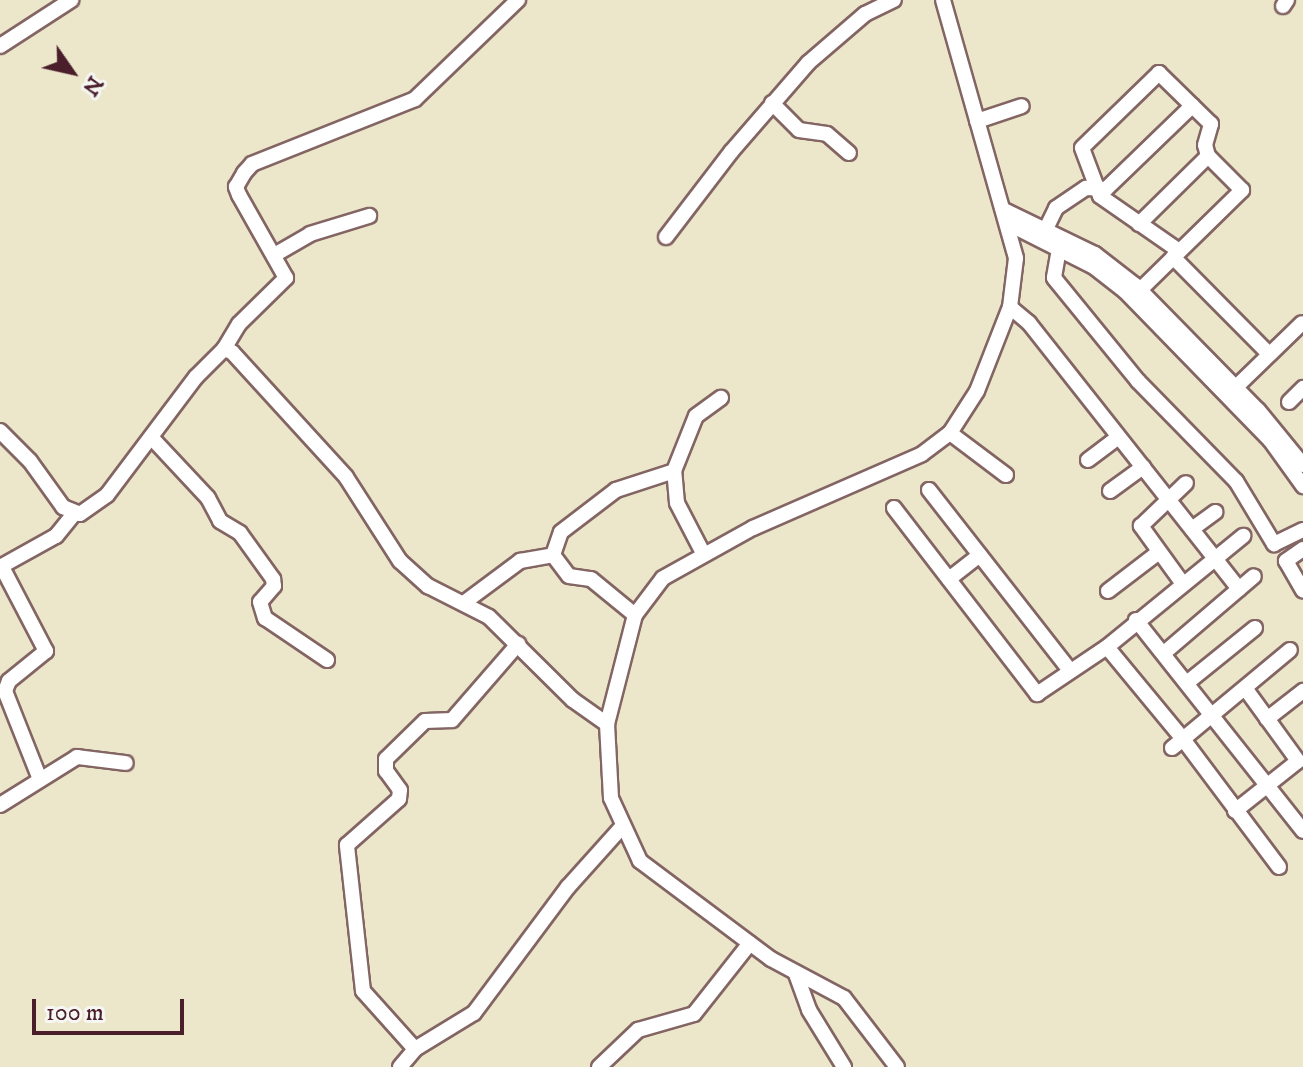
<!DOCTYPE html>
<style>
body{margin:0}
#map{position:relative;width:1303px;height:1067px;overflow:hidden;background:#ece6cb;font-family:"IM FELL DW Pica",serif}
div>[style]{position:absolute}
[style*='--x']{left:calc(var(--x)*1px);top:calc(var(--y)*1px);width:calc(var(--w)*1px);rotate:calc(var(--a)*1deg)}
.roads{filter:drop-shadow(2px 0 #836563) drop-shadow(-2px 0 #836563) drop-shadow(0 2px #836563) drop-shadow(0 -2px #836563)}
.minor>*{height:14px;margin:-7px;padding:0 7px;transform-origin:7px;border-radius:7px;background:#fff}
span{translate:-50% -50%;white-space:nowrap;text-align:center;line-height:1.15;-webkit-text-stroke:6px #f6f6f2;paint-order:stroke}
.north{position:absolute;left:32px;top:32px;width:80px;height:80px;-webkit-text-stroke:6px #f6f6f2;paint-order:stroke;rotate:124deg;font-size:22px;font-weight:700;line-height:32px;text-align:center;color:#4a1f2b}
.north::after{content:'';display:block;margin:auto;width:28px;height:36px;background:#4a1f2b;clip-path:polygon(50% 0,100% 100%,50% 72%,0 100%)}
.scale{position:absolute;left:32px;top:999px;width:152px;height:36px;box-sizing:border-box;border:4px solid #4a1f2b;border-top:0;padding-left:10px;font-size:24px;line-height:28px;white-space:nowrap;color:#4a1f2b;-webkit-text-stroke:6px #f6f6f2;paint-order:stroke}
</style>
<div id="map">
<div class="roads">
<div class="minor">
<i style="--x:1283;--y:6;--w:7;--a:-56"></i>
<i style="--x:0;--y:46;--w:85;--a:-32.9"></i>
<i style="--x:772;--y:103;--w:38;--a:45"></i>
<i style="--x:799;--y:130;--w:28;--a:8"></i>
<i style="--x:827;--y:134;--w:29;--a:41"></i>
<i style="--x:977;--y:121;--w:47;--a:-18.4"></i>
<i style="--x:1004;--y:210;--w:101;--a:25.8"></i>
<i style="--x:1095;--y:254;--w:51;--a:37.8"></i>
<i style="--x:1135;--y:285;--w:175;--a:45.5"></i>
<i style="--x:1258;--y:410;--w:71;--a:50.7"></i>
<i style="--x:1007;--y:223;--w:97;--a:26.8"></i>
<i style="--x:1094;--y:267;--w:39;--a:38"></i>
<i style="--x:1125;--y:291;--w:208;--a:45.8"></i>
<i style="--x:1270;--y:440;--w:57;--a:54.3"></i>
<i style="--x:1139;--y:224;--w:97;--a:-44.6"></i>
<i style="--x:666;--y:237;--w:107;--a:-52.6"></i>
<i style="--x:731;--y:152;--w:118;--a:-49.1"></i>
<i style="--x:808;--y:63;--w:75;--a:-40.7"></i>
<i style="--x:865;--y:14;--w:32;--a:-26"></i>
<i style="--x:1042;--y:237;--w:32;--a:-64"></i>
<i style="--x:1056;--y:208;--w:36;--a:-34"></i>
<i style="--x:1086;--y:188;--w:20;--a:3"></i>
<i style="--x:1106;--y:189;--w:120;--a:-44"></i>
<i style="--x:1059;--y:249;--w:29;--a:100"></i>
<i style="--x:1054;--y:278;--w:133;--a:50.8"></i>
<i style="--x:1138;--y:381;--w:140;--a:45.6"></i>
<i style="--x:1236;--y:481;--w:74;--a:58.9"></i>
<i style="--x:1274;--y:544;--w:32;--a:-26"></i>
<i style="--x:276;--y:254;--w:39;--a:-30"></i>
<i style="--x:310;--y:234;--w:62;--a:-17"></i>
<i style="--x:1173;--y:257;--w:136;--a:45.3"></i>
<i style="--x:1140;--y:290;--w:143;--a:-44.4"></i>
<i style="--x:1242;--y:190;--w:48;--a:-135"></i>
<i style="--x:1208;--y:156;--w:11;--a:-105"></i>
<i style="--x:1205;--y:145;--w:22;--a:-74"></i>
<i style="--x:1211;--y:124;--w:73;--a:-135.6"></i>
<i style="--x:1159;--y:73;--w:107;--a:135.8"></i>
<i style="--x:1082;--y:148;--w:51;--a:69.4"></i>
<i style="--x:1100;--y:196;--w:96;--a:34.8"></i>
<i style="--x:1010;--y:307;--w:25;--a:40"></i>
<i style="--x:1029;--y:323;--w:339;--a:51.7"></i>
<i style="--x:224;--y:349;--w:29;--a:-59"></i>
<i style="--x:239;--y:324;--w:66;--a:-44.4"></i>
<i style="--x:286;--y:278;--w:95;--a:-119.5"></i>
<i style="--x:239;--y:195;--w:9;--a:-111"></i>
<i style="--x:236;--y:187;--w:16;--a:-60"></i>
<i style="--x:244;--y:173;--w:12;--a:-48"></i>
<i style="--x:252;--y:164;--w:175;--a:-21.7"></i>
<i style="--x:415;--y:99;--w:143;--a:-43.9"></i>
<i style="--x:1235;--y:388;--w:93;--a:-44.1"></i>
<i style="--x:1289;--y:402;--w:20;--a:-45"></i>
<i style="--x:0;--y:431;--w:42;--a:45"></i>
<i style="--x:30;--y:461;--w:57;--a:54.3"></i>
<i style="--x:63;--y:507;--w:18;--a:22"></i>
<i style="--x:80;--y:514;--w:33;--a:-35"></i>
<i style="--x:107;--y:495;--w:148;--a:-53"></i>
<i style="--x:196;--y:377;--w:40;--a:-45"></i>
<i style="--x:224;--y:349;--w:9;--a:21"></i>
<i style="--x:232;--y:352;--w:169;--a:47.6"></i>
<i style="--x:346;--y:477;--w:100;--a:57.3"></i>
<i style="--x:400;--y:561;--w:38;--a:42"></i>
<i style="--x:428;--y:586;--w:68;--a:26.9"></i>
<i style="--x:489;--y:617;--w:118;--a:44.7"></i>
<i style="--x:573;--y:700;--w:42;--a:35.2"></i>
<i style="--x:950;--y:433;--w:70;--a:36.9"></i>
<i style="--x:151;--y:437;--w:83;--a:46.9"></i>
<i style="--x:208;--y:498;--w:26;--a:62"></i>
<i style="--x:220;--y:521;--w:23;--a:31"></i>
<i style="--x:240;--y:533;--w:57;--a:54.3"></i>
<i style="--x:273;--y:579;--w:7;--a:82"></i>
<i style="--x:274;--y:586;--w:21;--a:131"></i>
<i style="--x:260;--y:602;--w:17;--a:73"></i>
<i style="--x:265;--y:618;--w:75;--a:34.1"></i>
<i style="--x:1088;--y:460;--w:38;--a:-37"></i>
<i style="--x:929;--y:490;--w:227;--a:52"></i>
<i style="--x:1110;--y:491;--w:41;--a:-36"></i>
<i style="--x:894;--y:508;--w:235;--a:52.4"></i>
<i style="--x:1037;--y:694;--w:84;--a:-33.9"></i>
<i style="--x:1192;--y:529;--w:29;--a:-36"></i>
<i style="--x:1303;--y:549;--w:21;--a:145"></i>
<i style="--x:1286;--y:561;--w:34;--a:60"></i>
<i style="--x:703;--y:553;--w:56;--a:-117.5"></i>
<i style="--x:677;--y:503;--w:32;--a:-95"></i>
<i style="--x:674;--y:471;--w:59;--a:-68.2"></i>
<i style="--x:696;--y:416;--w:31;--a:-36"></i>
<i style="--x:553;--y:555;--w:24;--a:-71"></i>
<i style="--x:561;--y:532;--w:69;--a:-37.4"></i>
<i style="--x:616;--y:490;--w:61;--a:-18.1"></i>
<i style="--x:0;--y:567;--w:64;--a:-29"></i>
<i style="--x:56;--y:536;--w:27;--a:-51"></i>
<i style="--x:2;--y:567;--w:95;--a:62.4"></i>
<i style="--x:46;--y:651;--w:48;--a:141"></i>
<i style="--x:9;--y:681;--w:11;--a:112"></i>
<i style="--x:5;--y:691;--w:92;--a:68.4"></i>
<i style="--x:949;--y:579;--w:39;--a:-38"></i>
<i style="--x:1183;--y:584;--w:72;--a:-125.9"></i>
<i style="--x:1141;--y:526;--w:62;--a:-43.7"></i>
<i style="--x:1108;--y:591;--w:64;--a:-37.4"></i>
<i style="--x:465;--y:602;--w:69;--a:-36.7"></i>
<i style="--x:520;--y:561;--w:34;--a:-10"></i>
<i style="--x:553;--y:555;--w:26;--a:53"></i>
<i style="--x:569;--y:576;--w:22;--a:8"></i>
<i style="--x:591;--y:579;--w:57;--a:39.3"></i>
<i style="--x:1136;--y:620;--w:269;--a:51.6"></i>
<i style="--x:1164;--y:653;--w:118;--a:-40.5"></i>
<i style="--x:1188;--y:682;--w:86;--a:-38.9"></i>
<i style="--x:1267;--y:719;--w:46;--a:-37.9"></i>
<i style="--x:1172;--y:748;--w:14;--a:-39"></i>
<i style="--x:1183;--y:739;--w:119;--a:-129.6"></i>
<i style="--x:1107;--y:647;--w:176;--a:-39.2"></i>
<i style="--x:0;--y:805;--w:91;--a:-31.9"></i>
<i style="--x:77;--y:757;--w:49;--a:7"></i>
<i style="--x:1235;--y:811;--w:80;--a:-38.4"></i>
<i style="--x:1298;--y:761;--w:90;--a:-126"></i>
<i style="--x:1279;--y:867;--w:160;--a:-126.9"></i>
<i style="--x:1183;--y:739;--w:139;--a:-39.8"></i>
<i style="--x:796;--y:974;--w:38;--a:70"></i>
<i style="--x:809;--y:1010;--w:67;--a:58.4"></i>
<i style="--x:415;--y:1049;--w:78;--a:-131.9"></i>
<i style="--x:363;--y:991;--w:147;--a:-96.3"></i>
<i style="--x:347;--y:845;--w:69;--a:-41.5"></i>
<i style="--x:399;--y:799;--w:9;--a:-84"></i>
<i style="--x:400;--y:790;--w:24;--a:-126"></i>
<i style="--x:386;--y:771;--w:12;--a:-90"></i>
<i style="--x:386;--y:759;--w:54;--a:-44.3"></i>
<i style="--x:425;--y:721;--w:27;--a:-2"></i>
<i style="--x:452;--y:720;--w:101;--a:-49"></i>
<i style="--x:400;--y:1067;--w:23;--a:-50"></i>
<i style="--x:415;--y:1049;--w:69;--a:-31.4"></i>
<i style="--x:474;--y:1013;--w:157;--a:-53.3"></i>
<i style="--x:568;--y:887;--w:79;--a:-48.1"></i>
<i style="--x:599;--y:1067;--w:54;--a:-43.5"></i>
<i style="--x:638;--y:1030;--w:58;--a:-15.9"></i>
<i style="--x:694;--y:1014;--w:90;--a:-51.7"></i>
<i style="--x:897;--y:1067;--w:87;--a:-127.5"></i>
<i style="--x:844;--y:998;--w:83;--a:-151.9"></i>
<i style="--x:771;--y:959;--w:164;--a:-143.2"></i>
<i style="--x:640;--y:861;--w:69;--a:-114.7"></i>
<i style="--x:611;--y:798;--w:74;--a:-93.1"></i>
<i style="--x:607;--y:724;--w:113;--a:-75.6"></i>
<i style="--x:635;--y:615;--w:46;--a:-52.9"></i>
<i style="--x:663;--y:578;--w:103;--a:-29.1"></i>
<i style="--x:753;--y:528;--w:184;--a:-23.6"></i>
<i style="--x:922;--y:454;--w:35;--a:-37"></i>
<i style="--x:950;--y:433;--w:50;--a:-57.3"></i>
<i style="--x:977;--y:391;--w:90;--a:-68.6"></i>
<i style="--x:1010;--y:307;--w:49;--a:-83"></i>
<i style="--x:1016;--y:258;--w:268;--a:-105.8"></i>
</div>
</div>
<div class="north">N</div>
<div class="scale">100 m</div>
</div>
